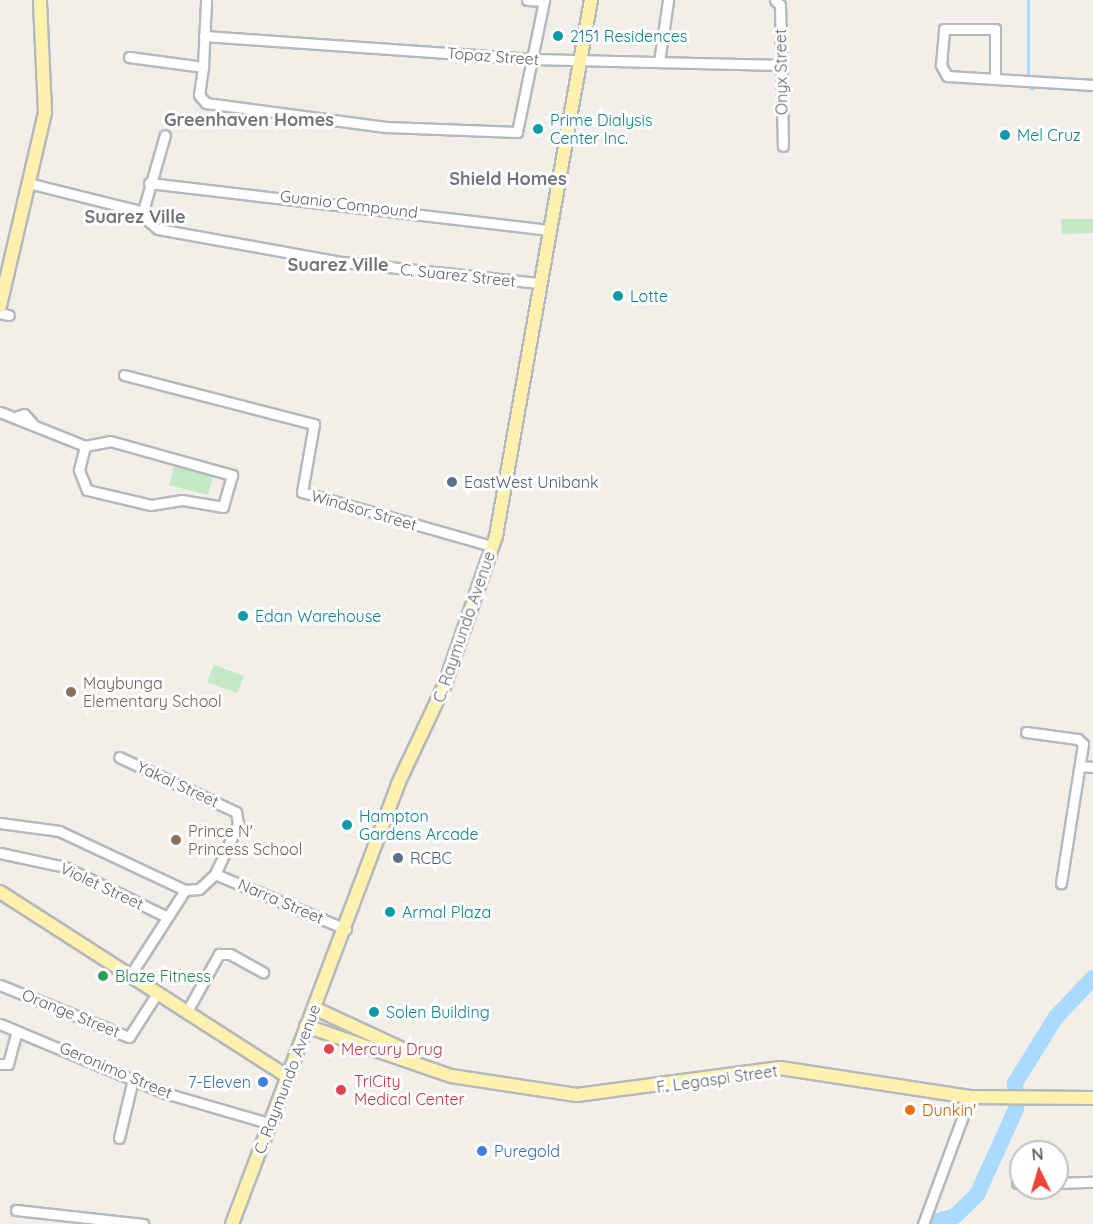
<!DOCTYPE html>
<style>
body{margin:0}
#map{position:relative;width:1093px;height:1224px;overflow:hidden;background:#f1efe8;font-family:Quicksand,sans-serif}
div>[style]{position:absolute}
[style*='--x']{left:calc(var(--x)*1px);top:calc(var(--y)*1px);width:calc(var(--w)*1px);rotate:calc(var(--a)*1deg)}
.green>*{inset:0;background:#c5e8c5}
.stream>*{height:3px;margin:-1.5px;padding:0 1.5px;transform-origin:1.5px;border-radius:1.5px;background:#aadaff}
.river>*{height:16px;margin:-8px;padding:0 8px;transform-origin:8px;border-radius:8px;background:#aadaff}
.roads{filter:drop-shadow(2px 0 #b5b8bc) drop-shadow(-2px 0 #b5b8bc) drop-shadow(0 2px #b5b8bc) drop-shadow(0 -2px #b5b8bc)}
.minor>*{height:9px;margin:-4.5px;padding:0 4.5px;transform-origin:4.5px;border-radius:4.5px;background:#fff}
.major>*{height:12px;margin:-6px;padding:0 6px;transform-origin:6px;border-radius:6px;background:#fff2af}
.dots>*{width:16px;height:16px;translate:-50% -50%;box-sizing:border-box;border:3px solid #fff;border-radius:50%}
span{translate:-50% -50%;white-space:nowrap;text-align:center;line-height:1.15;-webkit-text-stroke:6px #fff;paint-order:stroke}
.culture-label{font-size:16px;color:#0d838f}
.left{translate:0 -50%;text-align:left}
.street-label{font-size:16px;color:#5f6368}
.service-label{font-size:16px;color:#4e5e75}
.education-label{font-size:16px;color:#785e54}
.leisure-label{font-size:16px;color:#27864d}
.health-label{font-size:16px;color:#be3a42}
.shop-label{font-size:16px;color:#366cbe}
.right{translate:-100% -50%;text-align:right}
.food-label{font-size:16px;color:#c56008}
.neighbourhood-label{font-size:18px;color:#70757a;font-weight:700}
.north{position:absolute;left:1009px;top:1140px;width:60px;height:60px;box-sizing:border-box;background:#fff;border:2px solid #bfc1c3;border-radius:50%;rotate:355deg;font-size:16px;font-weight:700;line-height:24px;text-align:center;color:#5f6368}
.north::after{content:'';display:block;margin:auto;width:21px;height:27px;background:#ea4335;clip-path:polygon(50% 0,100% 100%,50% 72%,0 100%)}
</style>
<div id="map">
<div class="green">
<i style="clip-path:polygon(1061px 219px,1093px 219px,1093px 233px,1062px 234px)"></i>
<i style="clip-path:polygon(175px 463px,214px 473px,208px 495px,169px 485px)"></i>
<i style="clip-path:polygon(214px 665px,244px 676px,237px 693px,207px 682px)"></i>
</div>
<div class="stream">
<i style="--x:1028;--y:78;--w:78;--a:-90"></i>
<i style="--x:1027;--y:84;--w:7;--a:45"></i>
</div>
<div class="river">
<i style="--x:931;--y:1223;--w:25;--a:-16"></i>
<i style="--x:955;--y:1216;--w:30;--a:-44"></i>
<i style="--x:977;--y:1195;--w:94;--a:-65.6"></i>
<i style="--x:1016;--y:1109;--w:26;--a:-92"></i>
<i style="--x:1015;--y:1083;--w:78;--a:-58.2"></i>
<i style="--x:1056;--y:1017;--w:54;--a:-46.5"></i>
</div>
<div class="roads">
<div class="minor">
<i style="--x:527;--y:0;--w:17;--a:3"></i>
<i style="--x:775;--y:0;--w:7;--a:45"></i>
<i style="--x:780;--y:5;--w:141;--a:88.8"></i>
<i style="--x:204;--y:36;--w:330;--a:4"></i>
<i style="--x:533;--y:59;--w:248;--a:1.4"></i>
<i style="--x:129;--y:57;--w:75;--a:7.7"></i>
<i style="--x:203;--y:67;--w:67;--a:-87.4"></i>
<i style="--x:659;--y:62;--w:63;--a:-81.7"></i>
<i style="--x:203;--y:67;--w:28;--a:98"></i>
<i style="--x:199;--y:95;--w:11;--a:49"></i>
<i style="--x:206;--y:103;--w:183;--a:7.6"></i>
<i style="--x:387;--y:127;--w:130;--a:2.2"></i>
<i style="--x:517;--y:132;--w:135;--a:-78.4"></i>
<i style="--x:995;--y:79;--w:48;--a:-176.4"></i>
<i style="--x:947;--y:76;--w:13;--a:-119"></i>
<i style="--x:941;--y:65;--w:36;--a:-85"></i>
<i style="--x:944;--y:29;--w:51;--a:0"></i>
<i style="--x:995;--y:29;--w:50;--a:90"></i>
<i style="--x:995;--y:79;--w:98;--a:3.5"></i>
<i style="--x:149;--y:183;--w:404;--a:6.7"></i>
<i style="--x:32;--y:184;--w:107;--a:14"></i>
<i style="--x:136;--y:210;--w:29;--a:41"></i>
<i style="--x:158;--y:229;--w:187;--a:10.2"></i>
<i style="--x:342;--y:262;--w:199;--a:6.1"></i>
<i style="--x:141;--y:218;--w:86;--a:-73.9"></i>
<i style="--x:0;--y:313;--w:9;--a:13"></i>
<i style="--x:124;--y:375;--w:196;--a:14.5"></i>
<i style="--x:314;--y:424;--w:69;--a:100"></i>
<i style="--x:302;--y:492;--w:198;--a:15.9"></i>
<i style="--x:0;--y:412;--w:92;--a:21.8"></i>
<i style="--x:85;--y:446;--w:25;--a:-11"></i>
<i style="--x:110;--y:441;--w:127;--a:15.6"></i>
<i style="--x:232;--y:475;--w:33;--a:106"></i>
<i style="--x:223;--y:507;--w:42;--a:-170.3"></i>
<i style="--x:182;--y:500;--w:31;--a:171"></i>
<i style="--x:151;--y:505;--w:66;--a:-166.8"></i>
<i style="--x:87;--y:490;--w:22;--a:-112"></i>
<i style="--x:79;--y:470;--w:25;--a:-76"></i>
<i style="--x:15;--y:417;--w:9;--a:-18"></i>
<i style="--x:24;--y:414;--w:12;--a:48"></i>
<i style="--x:1026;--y:732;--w:52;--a:7.7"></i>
<i style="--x:1078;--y:739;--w:7;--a:45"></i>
<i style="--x:1083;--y:744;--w:141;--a:99"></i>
<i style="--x:1080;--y:766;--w:13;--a:4"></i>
<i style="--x:0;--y:823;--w:60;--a:7.7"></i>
<i style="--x:59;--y:831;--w:139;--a:25.1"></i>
<i style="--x:185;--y:890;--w:14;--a:-4"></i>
<i style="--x:199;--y:889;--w:22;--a:-43"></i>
<i style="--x:215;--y:874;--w:55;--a:-65.3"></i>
<i style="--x:238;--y:824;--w:12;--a:-99"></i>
<i style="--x:236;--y:812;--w:129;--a:-154.8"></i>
<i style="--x:0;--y:853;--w:66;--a:12.2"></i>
<i style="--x:65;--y:867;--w:114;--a:26.1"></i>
<i style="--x:215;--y:874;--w:142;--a:22.8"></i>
<i style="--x:129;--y:977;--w:103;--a:-57.2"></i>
<i style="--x:0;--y:985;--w:139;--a:22"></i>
<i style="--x:129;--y:1037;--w:50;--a:-57.3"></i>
<i style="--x:186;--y:1013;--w:68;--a:-60.8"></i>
<i style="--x:219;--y:954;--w:11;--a:0"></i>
<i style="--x:230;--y:954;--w:38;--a:29"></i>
<i style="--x:0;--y:1024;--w:179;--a:22.7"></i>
<i style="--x:165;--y:1093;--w:107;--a:16.2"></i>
<i style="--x:0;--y:1064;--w:8;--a:0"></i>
<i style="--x:8;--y:1064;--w:34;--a:-75"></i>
<i style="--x:119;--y:1138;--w:61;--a:-76.7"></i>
<i style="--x:1017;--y:1183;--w:4;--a:0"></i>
<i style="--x:1057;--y:1183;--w:36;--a:-2"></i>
<i style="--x:16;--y:1210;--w:128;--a:6.3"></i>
<i style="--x:923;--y:1224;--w:135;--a:-69.7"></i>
</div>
<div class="major">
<i style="--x:0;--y:306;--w:199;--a:-76.9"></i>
<i style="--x:45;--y:112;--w:112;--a:-92.6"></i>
<i style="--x:0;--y:892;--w:341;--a:32.7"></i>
<i style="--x:314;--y:1008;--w:95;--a:24.9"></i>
<i style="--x:400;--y:1048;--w:21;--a:43"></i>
<i style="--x:306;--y:1026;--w:153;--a:19"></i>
<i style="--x:451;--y:1076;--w:127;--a:8.6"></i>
<i style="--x:577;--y:1095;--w:205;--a:-7.6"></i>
<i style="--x:780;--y:1068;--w:192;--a:8.7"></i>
<i style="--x:970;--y:1097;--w:123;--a:0.5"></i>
<i style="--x:232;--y:1224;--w:470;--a:-69.3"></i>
<i style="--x:398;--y:784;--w:110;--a:-64.8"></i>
<i style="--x:445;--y:684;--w:157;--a:-71"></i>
<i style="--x:496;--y:536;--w:544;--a:-79.95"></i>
</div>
</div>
<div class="dots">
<i style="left:558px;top:36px;background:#0f9aa8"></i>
<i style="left:538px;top:129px;background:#0f9aa8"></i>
<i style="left:1005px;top:135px;background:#0f9aa8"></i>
<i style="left:618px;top:296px;background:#0f9aa8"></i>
<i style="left:452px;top:482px;background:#5c6f8a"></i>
<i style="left:243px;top:616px;background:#0f9aa8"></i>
<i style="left:71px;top:692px;background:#8d6e63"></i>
<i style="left:347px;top:825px;background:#0f9aa8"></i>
<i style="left:176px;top:840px;background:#8d6e63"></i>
<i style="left:398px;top:858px;background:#5c6f8a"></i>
<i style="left:390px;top:912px;background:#0f9aa8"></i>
<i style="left:103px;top:976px;background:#2e9e5b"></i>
<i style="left:374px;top:1012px;background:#0f9aa8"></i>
<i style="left:329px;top:1049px;background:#e0444e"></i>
<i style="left:263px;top:1082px;background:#3f7fe0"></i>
<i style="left:341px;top:1090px;background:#e0444e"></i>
<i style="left:910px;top:1110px;background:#e8710a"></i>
<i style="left:482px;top:1151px;background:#3f7fe0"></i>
</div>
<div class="culture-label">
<span class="left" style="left:570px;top:36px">2151 Residences</span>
<span class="left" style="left:550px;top:129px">Prime Dialysis<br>Center Inc.</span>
<span class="left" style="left:1017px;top:135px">Mel Cruz</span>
<span class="left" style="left:630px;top:296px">Lotte</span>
<span class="left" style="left:255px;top:616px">Edan Warehouse</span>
<span class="left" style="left:359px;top:825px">Hampton<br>Gardens Arcade</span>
<span class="left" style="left:402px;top:912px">Armal Plaza</span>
<span class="left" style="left:386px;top:1012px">Solen Building</span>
</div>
<div class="street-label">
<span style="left:493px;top:56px;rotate:4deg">Topaz Street</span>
<span style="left:781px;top:72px;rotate:-91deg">Onyx Street</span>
<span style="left:349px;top:204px;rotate:7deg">Guanio Compound</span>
<span style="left:458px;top:275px;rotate:6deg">C. Suarez Street</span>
<span style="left:364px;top:510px;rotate:16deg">Windsor Street</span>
<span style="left:464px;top:627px;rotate:-71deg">C. Raymundo Avenue</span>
<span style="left:178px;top:784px;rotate:25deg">Yakal Street</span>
<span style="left:102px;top:886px;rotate:25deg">Violet Street</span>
<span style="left:281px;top:901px;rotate:23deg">Narra Street</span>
<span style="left:71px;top:1013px;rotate:22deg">Orange Street</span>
<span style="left:116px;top:1070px;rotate:23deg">Geronimo Street</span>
<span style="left:287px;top:1079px;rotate:-69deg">C. Raymundo Avenue</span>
<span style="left:717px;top:1079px;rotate:-8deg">F. Legaspi Street</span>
</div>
<div class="service-label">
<span class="left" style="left:464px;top:482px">EastWest Unibank</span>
<span class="left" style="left:410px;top:858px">RCBC</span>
</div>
<div class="education-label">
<span class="left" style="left:83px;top:692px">Maybunga<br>Elementary School</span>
<span class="left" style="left:188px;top:840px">Prince N'<br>Princess School</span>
</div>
<div class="leisure-label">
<span class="left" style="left:115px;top:976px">Blaze Fitness</span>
</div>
<div class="health-label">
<span class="left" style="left:341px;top:1049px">Mercury Drug</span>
<span class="left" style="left:354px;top:1090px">TriCity<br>Medical Center</span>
</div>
<div class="shop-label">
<span class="right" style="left:251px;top:1082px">7-Eleven</span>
<span class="left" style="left:494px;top:1151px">Puregold</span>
</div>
<div class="food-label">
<span class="left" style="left:922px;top:1110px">Dunkin'</span>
</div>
<div class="neighbourhood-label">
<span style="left:249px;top:120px">Greenhaven Homes</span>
<span style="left:508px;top:179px">Shield Homes</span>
<span style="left:135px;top:217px">Suarez Ville</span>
<span style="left:338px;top:265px">Suarez Ville</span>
</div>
<div class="north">N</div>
</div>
